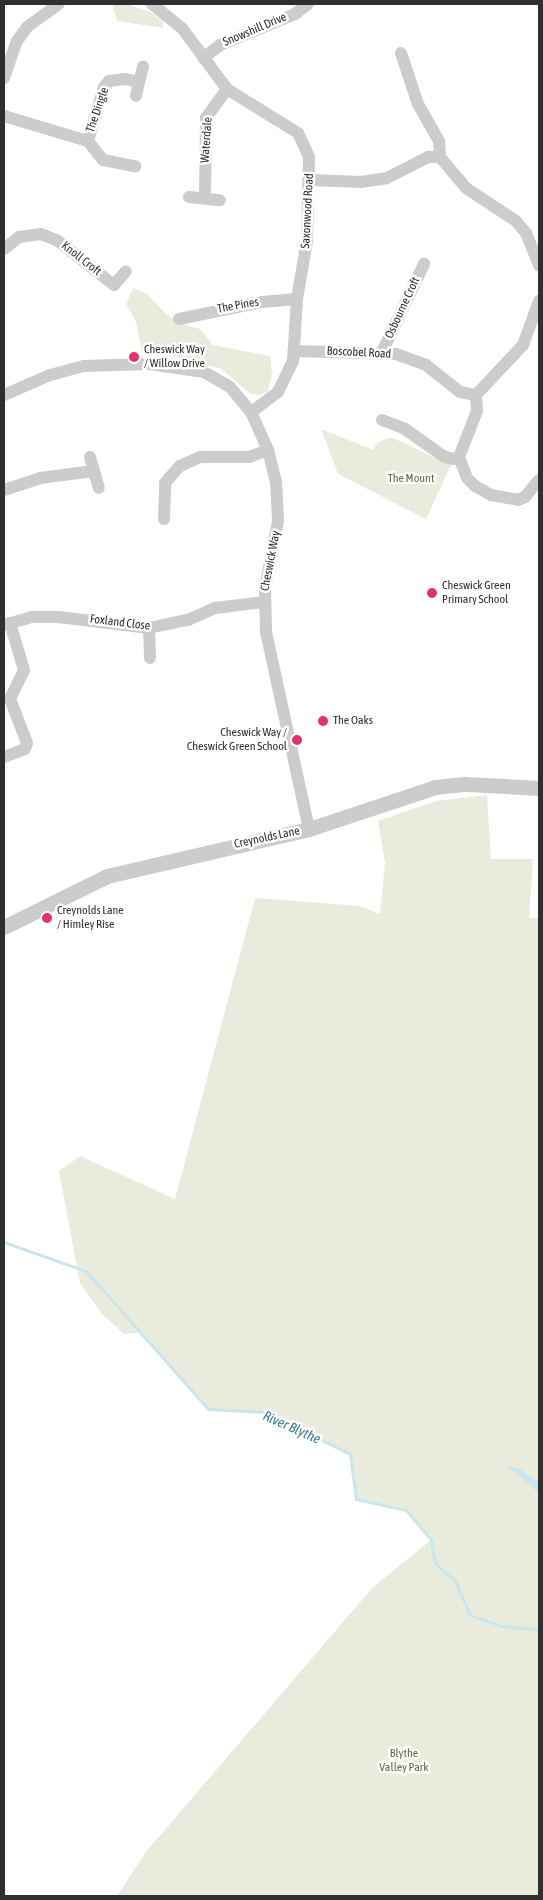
<!DOCTYPE html>
<style>
body{margin:0}
#map{position:relative;width:543px;height:1900px;overflow:hidden;background:#fff;font-family:"Asap Condensed",sans-serif}
div>[style]{position:absolute}
[style*='--x']{left:calc(var(--x)*1px);top:calc(var(--y)*1px);width:calc(var(--w)*1px);rotate:calc(var(--a)*1deg)}
.green>*{inset:0;background:#e9ecdd}
.water>*{inset:0;background:#cae6ec}
.stream>*{height:3px;margin:-1.5px;padding:0 1.5px;transform-origin:1.5px;border-radius:1.5px;background:#cae6ec}
.minor>*{height:12px;margin:-6px;padding:0 6px;transform-origin:6px;border-radius:6px;background:#ccc}
.tertiary>*{height:15px;margin:-7.5px;padding:0 7.5px;transform-origin:7.5px;border-radius:7.5px;background:#ccc}
.dots>*{width:14px;height:14px;translate:-50% -50%;box-sizing:border-box;border:2px solid #fff;border-radius:50%}
span{translate:-50% -50%;white-space:nowrap;text-align:center;line-height:1.15;-webkit-text-stroke:5px #fff;paint-order:stroke}
.street-label{font-size:12px;color:#2f2f2f}
.poi-label{font-size:12px;color:#2f2f2f}
.left{translate:0 -50%;text-align:left}
.right{translate:-100% -50%;text-align:right}
.park-label{font-size:12px;color:#5d6b3c}
.water-label{font-size:14px;color:#3b7e8c;font-style:italic}
.frame{position:absolute;inset:0;border:5px solid #2f2f2f;pointer-events:none}
</style>
<div id="map">
<div class="green">
<i style="clip-path:polygon(112px 4px,127px 4px,150px 12px,164px 22px,163px 28px,117px 21px)"></i>
<i style="clip-path:polygon(133px 288px,147px 294px,167px 315px,182px 324px,200px 329px,213px 345px,270px 356px,272px 374px,268px 391px,260px 395px,251px 394px,221px 369px,174px 356px,142px 353px,136px 322px,126px 304px)"></i>
<i style="clip-path:polygon(321px 429px,373px 450px,377px 443px,391px 437px,451px 465px,426px 519px,338px 474px)"></i>
<i style="clip-path:polygon(487px 795px,491px 859px,533px 859px,529px 918px,539px 918px,539px 1896px,117px 1896px,146px 1852px,373px 1587px,431px 1540px,406px 1510px,356px 1499px,350px 1454px,265px 1412px,208px 1409px,140px 1333px,124px 1334px,102px 1314px,80px 1283px,59px 1171px,80px 1156px,175px 1199px,255px 898px,360px 906px,380px 914px,385px 863px,378px 821px,436px 801px)"></i>
</div>
<div class="water">
<i style="clip-path:polygon(507px 1466px,518px 1468px,539px 1482px,539px 1502px,539px 1493px)"></i>
</div>
<div class="stream">
<i style="--x:4;--y:1242;--w:87;--a:19.5"></i>
<i style="--x:86;--y:1271;--w:184;--a:48.5"></i>
<i style="--x:208;--y:1409;--w:56;--a:3.1"></i>
<i style="--x:264;--y:1412;--w:96;--a:26"></i>
<i style="--x:350;--y:1454;--w:45;--a:82.4"></i>
<i style="--x:356;--y:1499;--w:51;--a:12.4"></i>
<i style="--x:406;--y:1510;--w:39;--a:50"></i>
<i style="--x:431;--y:1540;--w:23;--a:80"></i>
<i style="--x:435;--y:1563;--w:27;--a:42"></i>
<i style="--x:455;--y:1581;--w:37;--a:66"></i>
<i style="--x:470;--y:1615;--w:34;--a:19"></i>
<i style="--x:502;--y:1626;--w:37;--a:5"></i>
</div>
<div class="minor">
<i style="--x:152;--y:4;--w:38;--a:39"></i>
<i style="--x:182;--y:28;--w:76;--a:53.6"></i>
<i style="--x:227;--y:89;--w:84;--a:31.8"></i>
<i style="--x:298;--y:133;--w:26;--a:65"></i>
<i style="--x:309;--y:157;--w:84;--a:91.4"></i>
<i style="--x:307;--y:241;--w:59;--a:99.8"></i>
<i style="--x:297;--y:299;--w:62;--a:93.7"></i>
<i style="--x:293;--y:361;--w:34;--a:116"></i>
<i style="--x:278;--y:392;--w:34;--a:143"></i>
<i style="--x:401;--y:53;--w:54;--a:71.6"></i>
<i style="--x:418;--y:104;--w:43;--a:60.4"></i>
<i style="--x:439;--y:141;--w:16;--a:86"></i>
<i style="--x:203;--y:58;--w:21;--a:-37"></i>
<i style="--x:220;--y:45;--w:81;--a:-22.5"></i>
<i style="--x:295;--y:14;--w:16;--a:-38"></i>
<i style="--x:4;--y:78;--w:39;--a:-71"></i>
<i style="--x:17;--y:41;--w:17;--a:-54"></i>
<i style="--x:27;--y:27;--w:39;--a:-36"></i>
<i style="--x:139;--y:82;--w:16;--a:-75"></i>
<i style="--x:4;--y:116;--w:88;--a:16.6"></i>
<i style="--x:88;--y:141;--w:56;--a:-73.5"></i>
<i style="--x:104;--y:87;--w:8;--a:-50"></i>
<i style="--x:109;--y:81;--w:16;--a:-7"></i>
<i style="--x:125;--y:79;--w:14;--a:12"></i>
<i style="--x:139;--y:82;--w:14;--a:102"></i>
<i style="--x:88;--y:141;--w:24;--a:52"></i>
<i style="--x:103;--y:160;--w:33;--a:11"></i>
<i style="--x:311;--y:180;--w:49;--a:2.3"></i>
<i style="--x:360;--y:182;--w:27;--a:-8"></i>
<i style="--x:387;--y:178;--w:46;--a:-27.1"></i>
<i style="--x:428;--y:157;--w:12;--a:0"></i>
<i style="--x:440;--y:157;--w:40;--a:50"></i>
<i style="--x:466;--y:188;--w:60;--a:33.4"></i>
<i style="--x:516;--y:221;--w:16;--a:50"></i>
<i style="--x:526;--y:233;--w:35;--a:68"></i>
<i style="--x:189;--y:197;--w:31;--a:6"></i>
<i style="--x:205;--y:198;--w:80;--a:-89.3"></i>
<i style="--x:206;--y:118;--w:36;--a:-54"></i>
<i style="--x:4;--y:249;--w:19;--a:-39"></i>
<i style="--x:19;--y:237;--w:22;--a:-8"></i>
<i style="--x:41;--y:234;--w:18;--a:22"></i>
<i style="--x:58;--y:241;--w:71;--a:38.2"></i>
<i style="--x:114;--y:285;--w:18;--a:-49"></i>
<i style="--x:179;--y:319;--w:85;--a:-11.6"></i>
<i style="--x:262;--y:302;--w:35;--a:-5"></i>
<i style="--x:295;--y:351;--w:101;--a:1.7"></i>
<i style="--x:396;--y:354;--w:32;--a:20"></i>
<i style="--x:426;--y:365;--w:43;--a:38.5"></i>
<i style="--x:460;--y:392;--w:16;--a:11"></i>
<i style="--x:476;--y:395;--w:69;--a:-46.8"></i>
<i style="--x:523;--y:345;--w:47;--a:-70"></i>
<i style="--x:382;--y:352;--w:98;--a:-64.5"></i>
<i style="--x:4;--y:395;--w:50;--a:-23.5"></i>
<i style="--x:50;--y:375;--w:35;--a:-15"></i>
<i style="--x:84;--y:366;--w:65;--a:-1.8"></i>
<i style="--x:149;--y:364;--w:56;--a:8.3"></i>
<i style="--x:204;--y:372;--w:30;--a:30"></i>
<i style="--x:230;--y:387;--w:33;--a:50"></i>
<i style="--x:251;--y:412;--w:42;--a:65.9"></i>
<i style="--x:268;--y:450;--w:33;--a:76"></i>
<i style="--x:276;--y:482;--w:39;--a:87"></i>
<i style="--x:278;--y:521;--w:68;--a:101"></i>
<i style="--x:265;--y:588;--w:44;--a:88.7"></i>
<i style="--x:266;--y:632;--w:202;--a:77.7"></i>
<i style="--x:476;--y:395;--w:16;--a:86"></i>
<i style="--x:477;--y:411;--w:49;--a:111.4"></i>
<i style="--x:459;--y:457;--w:22;--a:69"></i>
<i style="--x:467;--y:478;--w:11;--a:45"></i>
<i style="--x:475;--y:486;--w:18;--a:29"></i>
<i style="--x:491;--y:495;--w:27;--a:10"></i>
<i style="--x:518;--y:500;--w:8;--a:-23"></i>
<i style="--x:525;--y:497;--w:22;--a:-51"></i>
<i style="--x:382;--y:420;--w:25;--a:21"></i>
<i style="--x:405;--y:429;--w:47;--a:35.4"></i>
<i style="--x:443;--y:456;--w:10;--a:17"></i>
<i style="--x:453;--y:459;--w:6;--a:-18"></i>
<i style="--x:90;--y:457;--w:32;--a:74"></i>
<i style="--x:4;--y:490;--w:38;--a:-18"></i>
<i style="--x:40;--y:478;--w:54;--a:-7.4"></i>
<i style="--x:164;--y:519;--w:36;--a:-88"></i>
<i style="--x:165;--y:483;--w:23;--a:-49"></i>
<i style="--x:180;--y:466;--w:22;--a:-24"></i>
<i style="--x:200;--y:457;--w:49;--a:0"></i>
<i style="--x:249;--y:457;--w:20;--a:-20"></i>
<i style="--x:4;--y:625;--w:29;--a:-16"></i>
<i style="--x:32;--y:617;--w:26;--a:0"></i>
<i style="--x:58;--y:617;--w:92;--a:6.9"></i>
<i style="--x:149;--y:628;--w:40;--a:-12"></i>
<i style="--x:188;--y:620;--w:30;--a:-24"></i>
<i style="--x:215;--y:608;--w:49;--a:-7"></i>
<i style="--x:149;--y:628;--w:30;--a:88"></i>
<i style="--x:4;--y:757;--w:22;--a:-21"></i>
<i style="--x:25;--y:749;--w:6;--a:-72"></i>
<i style="--x:27;--y:743;--w:47;--a:-111.1"></i>
<i style="--x:10;--y:699;--w:32;--a:-64"></i>
<i style="--x:24;--y:670;--w:49;--a:-106.6"></i>
</div>
<div class="tertiary">
<i style="--x:4;--y:927;--w:115;--a:-26.3"></i>
<i style="--x:107;--y:876;--w:207;--a:-13.1"></i>
<i style="--x:309;--y:829;--w:133;--a:-18.4"></i>
<i style="--x:435;--y:787;--w:31;--a:-6"></i>
<i style="--x:466;--y:784;--w:73;--a:3.1"></i>
</div>
<div class="dots">
<i style="left:134px;top:357px;background:#e53368"></i>
<i style="left:432px;top:593px;background:#e53368"></i>
<i style="left:323px;top:721px;background:#e53368"></i>
<i style="left:297px;top:740px;background:#e53368"></i>
<i style="left:47px;top:918px;background:#e53368"></i>
</div>
<div class="street-label">
<span style="left:255px;top:30px;rotate:-23deg">Snowshill Drive</span>
<span style="left:98px;top:110px;rotate:-71deg">The Dingle</span>
<span style="left:207px;top:140px;rotate:-86deg">Waterdale</span>
<span style="left:308px;top:211px;rotate:-87deg">Saxonwood Road</span>
<span style="left:81px;top:259px;rotate:38deg">Knoll Croft</span>
<span style="left:238px;top:306px;rotate:-10deg">The Pines</span>
<span style="left:403px;top:308px;rotate:-65deg">Osbourne Croft</span>
<span style="left:359px;top:353px;rotate:3deg">Boscobel Road</span>
<span style="left:271px;top:561px;rotate:-79deg">Cheswick Way</span>
<span style="left:120px;top:623px;rotate:7deg">Foxland Close</span>
<span style="left:267px;top:838px;rotate:-12deg">Creynolds Lane</span>
</div>
<div class="poi-label">
<span class="left" style="left:144px;top:357px">Cheswick Way<br>/ Willow Drive</span>
<span class="left" style="left:442px;top:593px">Cheswick Green<br>Primary School</span>
<span class="left" style="left:333px;top:721px">The Oaks</span>
<span class="right" style="left:287px;top:740px">Cheswick Way /<br>Cheswick Green School</span>
<span class="left" style="left:57px;top:918px">Creynolds Lane<br>/ Himley Rise</span>
</div>
<div class="park-label">
<span style="left:411px;top:479px">The Mount</span>
<span style="left:404px;top:1761px">Blythe<br>Valley Park</span>
</div>
<div class="water-label">
<span style="left:292px;top:1427px;rotate:24deg">River Blythe</span>
</div>
<div class="frame"></div>
</div>
